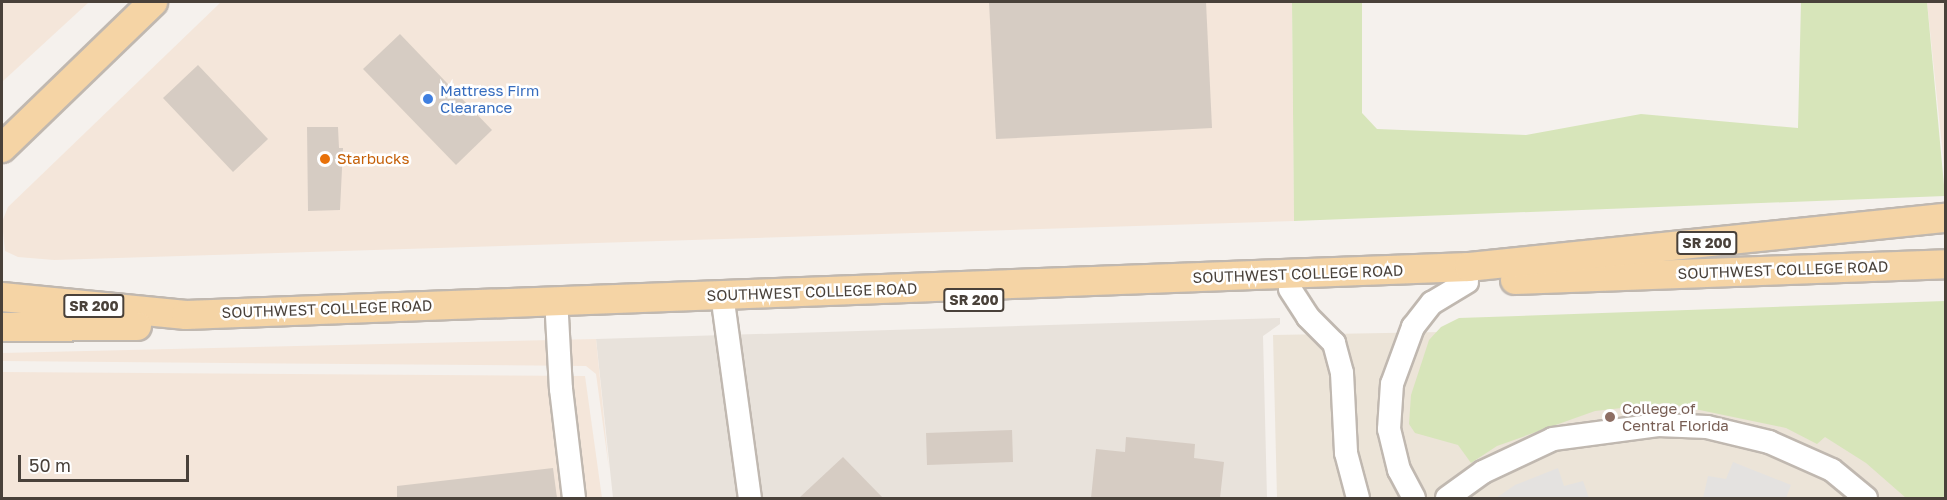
<!DOCTYPE html>
<style>
body{margin:0}
#map{position:relative;width:1947px;height:500px;overflow:hidden;background:#f5f1ed;font-family:"Golos Text",sans-serif}
div>[style]{position:absolute}
[style*='--x']{left:calc(var(--x)*1px);top:calc(var(--y)*1px);width:calc(var(--w)*1px);rotate:calc(var(--a)*1deg)}
.residential>*{inset:0;background:#e8e2db}
.commercial>*{inset:0;background:#f4e6da}
.education>*{inset:0;background:#ece4d8}
.green>*{inset:0;background:#d7e5ba}
.parking>*{inset:0;background:#e4e2e0}
.building>*{inset:0;background:#d6ccc3}
.roads{filter:drop-shadow(2px 0 #c0b8b0) drop-shadow(-2px 0 #c0b8b0) drop-shadow(0 2px #c0b8b0) drop-shadow(0 -2px #c0b8b0)}
.minor>*{height:22px;margin:-11px;padding:0 11px;transform-origin:11px;border-radius:11px;background:#fff}
.major>*{height:28px;margin:-14px;padding:0 14px;transform-origin:14px;border-radius:14px;background:#f5d4a5}
.dots>*{width:16px;height:16px;translate:-50% -50%;box-sizing:border-box;border:3px solid #fff;border-radius:50%}
span{translate:-50% -50%;white-space:nowrap;text-align:center;line-height:1.15;-webkit-text-stroke:5px #fff;paint-order:stroke}
.shield-label span{padding:2px 4px;background:#fff;border:2px solid;border-radius:4px;-webkit-text-stroke-width:0}
.shield-label{font-size:14px;color:#49413a;font-weight:700}
.shop-label{font-size:15px;color:#366cbe}
.left{translate:0 -50%;text-align:left}
.food-label{font-size:15px;color:#c56008}
.street-label{font-size:15px;color:#49413a}
.education-label{font-size:15px;color:#785e54}
.frame{position:absolute;inset:0;border:3px solid #49413a;pointer-events:none}
.scale{position:absolute;left:18px;top:455px;width:171px;height:27px;box-sizing:border-box;border:3px solid #49413a;border-top:0;padding-left:8px;font-size:18px;line-height:21px;white-space:nowrap;color:#49413a;-webkit-text-stroke:4px #fff;paint-order:stroke}
</style>
<div id="map">
<div class="residential">
<i style="clip-path:polygon(1280px 318px,1280px 324px,1263px 336px,1267px 498px,613px 498px,596px 339px)"></i>
</div>
<div class="commercial">
<i style="clip-path:polygon(2px 2px,89px 2px,2px 82px)"></i>
<i style="clip-path:polygon(221px 2px,1292px 2px,1294px 221px,54px 260px,18px 257px,5px 251px,2px 222px,8px 207px)"></i>
<i style="clip-path:polygon(1927px 2px,1945px 2px,1945px 175px)"></i>
<i style="clip-path:polygon(596px 339px,609px 469px,596px 374px,586px 366px,2px 361px,2px 353px)"></i>
<i style="clip-path:polygon(2px 372px,585px 376px,602px 498px,2px 498px)"></i>
</div>
<div class="education">
<i style="clip-path:polygon(1945px 323px,1945px 498px,1277px 498px,1273px 335px)"></i>
</div>
<div class="green">
<i style="clip-path:polygon(1292px 2px,1362px 2px,1362px 113px,1377px 129px,1526px 135px,1641px 114px,1798px 128px,1801px 2px,1927px 2px,1945px 196px,1294px 221px)"></i>
<i style="clip-path:polygon(1945px 301px,1945px 498px,1906px 498px,1866px 463px,1825px 437px,1817px 444px,1786px 428px,1666px 403px,1595px 411px,1497px 446px,1471px 463px,1458px 445px,1415px 433px,1409px 424px,1411px 395px,1429px 340px,1441px 327px,1459px 318px)"></i>
</div>
<div class="parking">
<i style="clip-path:polygon(1733px 462px,1791px 485px,1786px 498px,1703px 498px,1708px 476px,1726px 479px)"></i>
<i style="clip-path:polygon(1558px 468px,1564px 486px,1583px 481px,1589px 498px,1496px 498px,1515px 485px)"></i>
</div>
<div class="building">
<i style="clip-path:polygon(989px 2px,1206px 2px,1212px 128px,996px 139px)"></i>
<i style="clip-path:polygon(400px 34px,492px 130px,456px 165px,363px 69px)"></i>
<i style="clip-path:polygon(198px 65px,268px 139px,233px 172px,163px 98px)"></i>
<i style="clip-path:polygon(307px 127px,338px 127px,339px 148px,343px 148px,340px 210px,308px 211px)"></i>
<i style="clip-path:polygon(1012px 430px,1013px 462px,927px 465px,926px 433px)"></i>
<i style="clip-path:polygon(1126px 437px,1195px 444px,1194px 458px,1224px 462px,1220px 498px,1091px 498px,1096px 449px,1125px 452px)"></i>
<i style="clip-path:polygon(843px 457px,883px 498px,799px 498px)"></i>
<i style="clip-path:polygon(553px 468px,557px 498px,397px 498px,397px 486px)"></i>
</div>
<div class="roads">
<div class="minor">
<i style="--x:1290;--y:289;--w:33;--a:57"></i>
<i style="--x:1308;--y:317;--w:37;--a:45"></i>
<i style="--x:1334;--y:343;--w:31;--a:75"></i>
<i style="--x:1342;--y:373;--w:80;--a:87.1"></i>
<i style="--x:1346;--y:453;--w:47;--a:75.1"></i>
<i style="--x:724;--y:309;--w:191;--a:82.2"></i>
<i style="--x:557;--y:316;--w:73;--a:86.9"></i>
<i style="--x:561;--y:389;--w:110;--a:83.2"></i>
<i style="--x:1414;--y:498;--w:32;--a:-118"></i>
<i style="--x:1399;--y:470;--w:42;--a:-103.7"></i>
<i style="--x:1389;--y:429;--w:45;--a:-86.2"></i>
<i style="--x:1392;--y:384;--w:61;--a:-69.8"></i>
<i style="--x:1413;--y:327;--w:31;--a:-52"></i>
<i style="--x:1432;--y:303;--w:41;--a:-31"></i>
<i style="--x:1447;--y:498;--w:44;--a:-35.8"></i>
<i style="--x:1483;--y:472;--w:77;--a:-25.2"></i>
<i style="--x:1553;--y:439;--w:106;--a:-7.6"></i>
<i style="--x:1658;--y:425;--w:49;--a:2.3"></i>
<i style="--x:1707;--y:427;--w:64;--a:13.6"></i>
<i style="--x:1769;--y:442;--w:69;--a:24"></i>
<i style="--x:1832;--y:470;--w:44;--a:39.5"></i>
</div>
<div class="major">
<i style="--x:2;--y:148;--w:210;--a:-44"></i>
<i style="--x:1515;--y:280;--w:431;--a:-2.1"></i>
<i style="--x:2;--y:297;--w:185;--a:5.6"></i>
<i style="--x:186;--y:315;--w:1284;--a:-2.14"></i>
<i style="--x:1469;--y:267;--w:480;--a:-5.9"></i>
<i style="--x:2;--y:327;--w:135;--a:-0.4"></i>
</div>
</div>
<div class="dots">
<i style="left:428px;top:99px;background:#3f7fe0"></i>
<i style="left:325px;top:159px;background:#e8710a"></i>
<i style="left:1610px;top:417px;background:#8d6e63"></i>
</div>
<div class="shield-label">
<span style="left:1707px;top:243px">SR 200</span>
<span style="left:974px;top:300px">SR 200</span>
<span style="left:94px;top:306px">SR 200</span>
</div>
<div class="shop-label">
<span class="left" style="left:440px;top:99px">Mattress Firm<br>Clearance</span>
</div>
<div class="food-label">
<span class="left" style="left:337px;top:159px">Starbucks</span>
</div>
<div class="street-label">
<span style="left:1783px;top:270px;rotate:-2deg">SOUTHWEST COLLEGE ROAD</span>
<span style="left:1298px;top:274px;rotate:-2deg">SOUTHWEST COLLEGE ROAD</span>
<span style="left:812px;top:292px;rotate:-2deg">SOUTHWEST COLLEGE ROAD</span>
<span style="left:327px;top:309px;rotate:-2deg">SOUTHWEST COLLEGE ROAD</span>
</div>
<div class="education-label">
<span class="left" style="left:1622px;top:417px">College of<br>Central Florida</span>
</div>
<div class="frame"></div>
<div class="scale">50 m</div>
</div>
